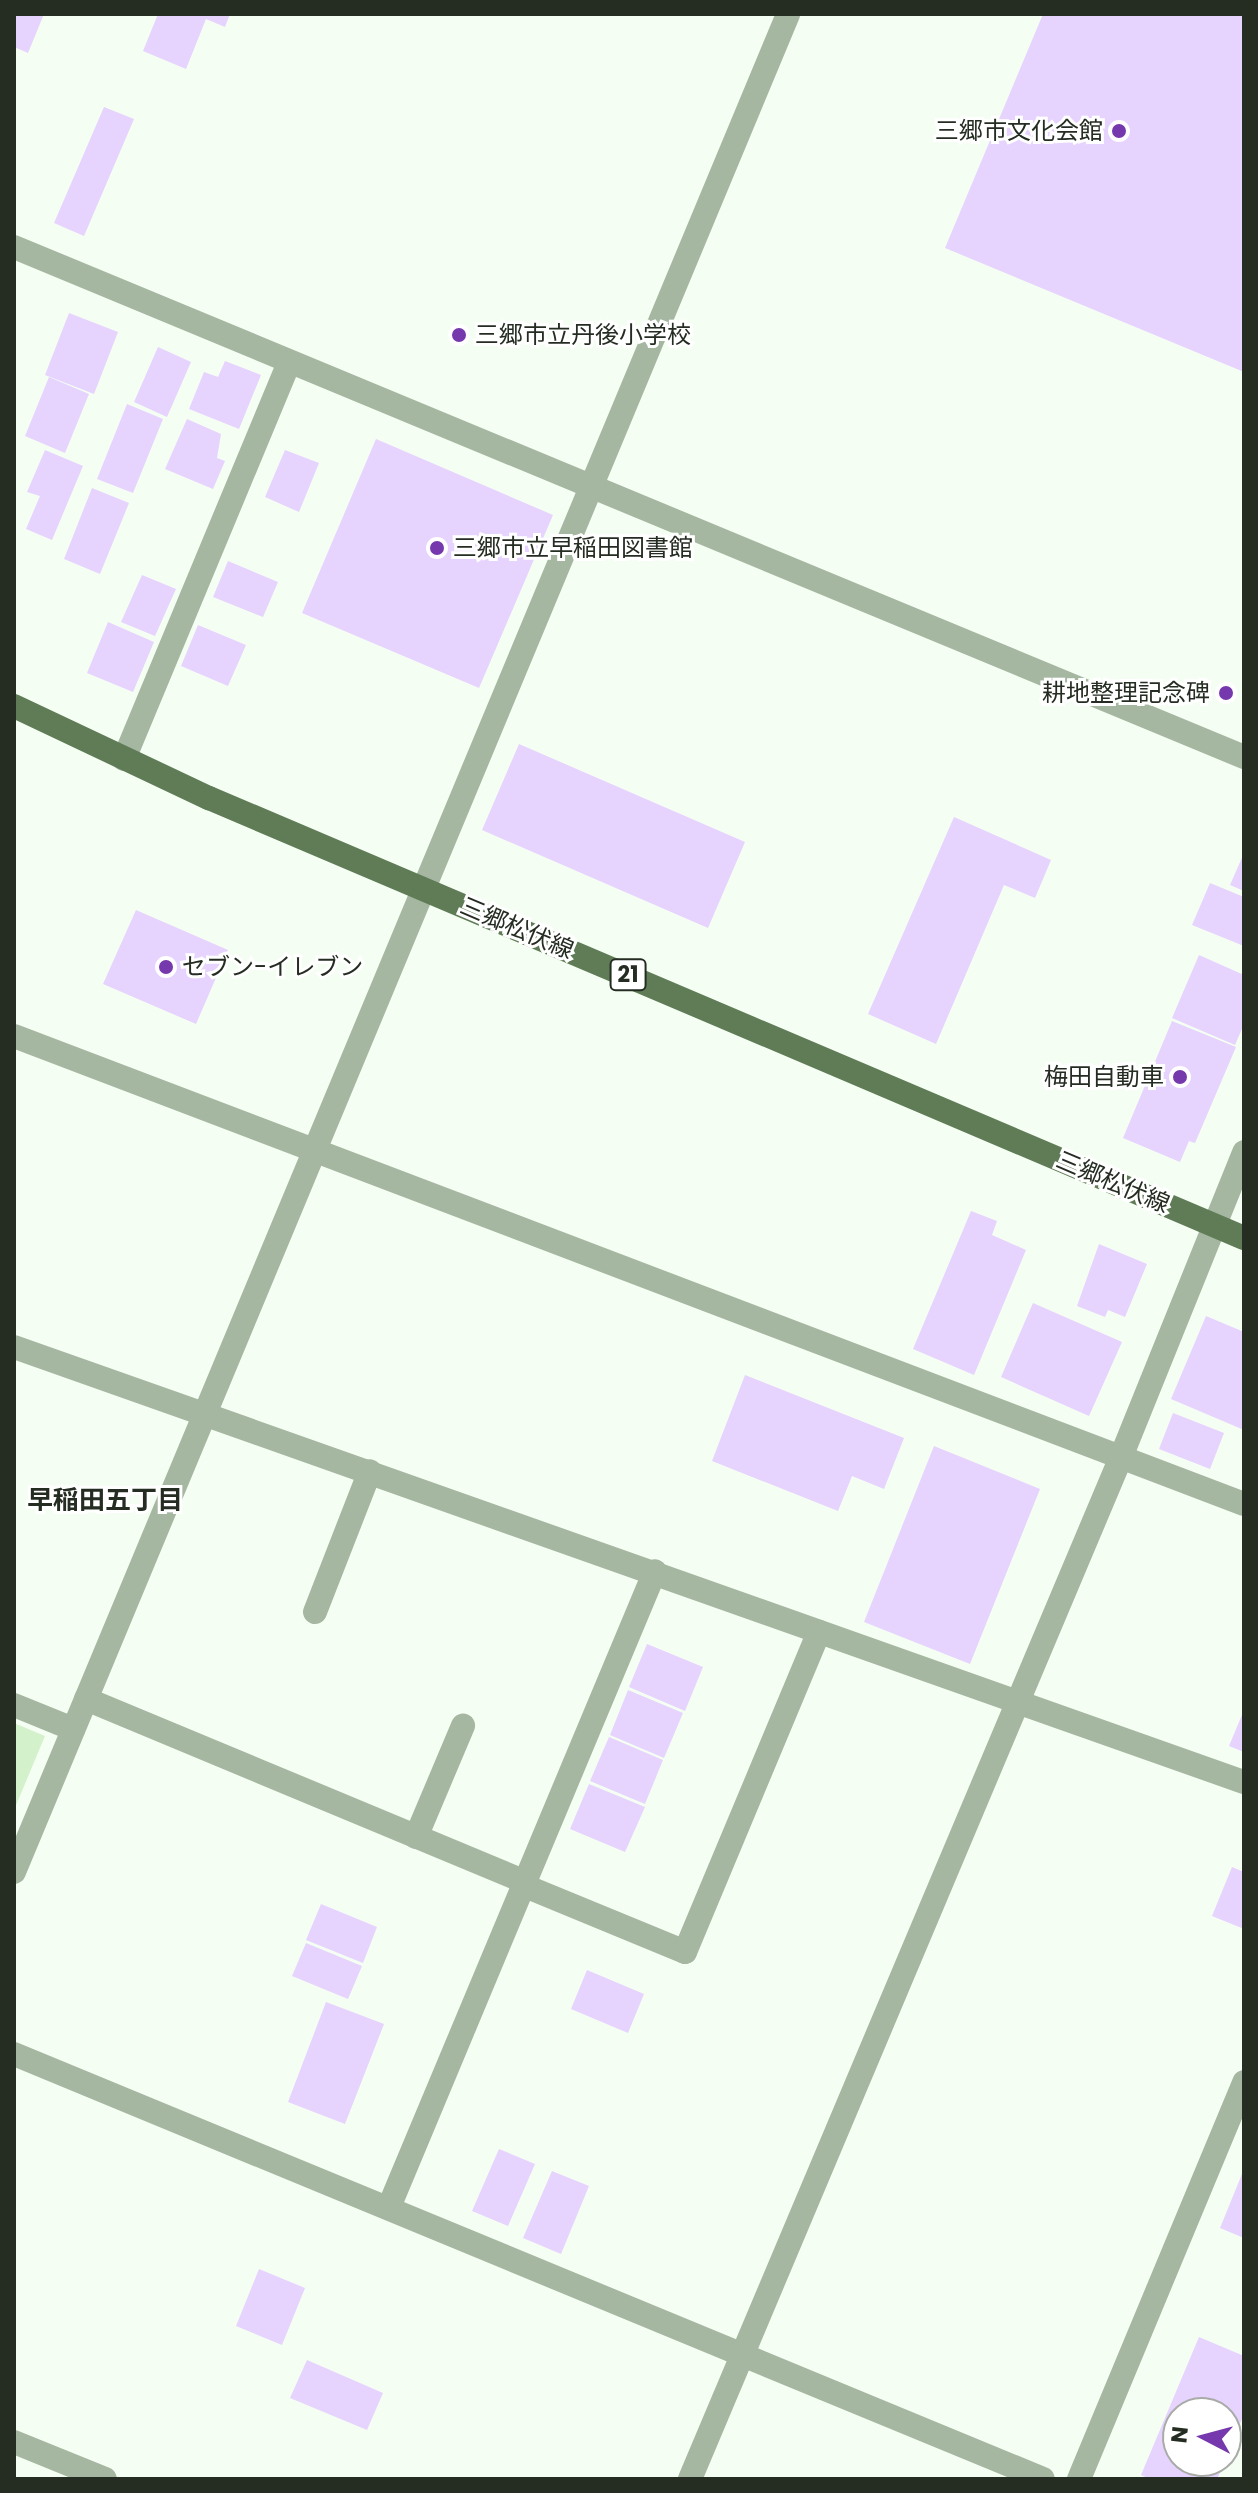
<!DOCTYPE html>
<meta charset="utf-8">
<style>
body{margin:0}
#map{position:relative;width:1258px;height:2493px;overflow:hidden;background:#f5fef3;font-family:Poppins,"Noto Sans JP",sans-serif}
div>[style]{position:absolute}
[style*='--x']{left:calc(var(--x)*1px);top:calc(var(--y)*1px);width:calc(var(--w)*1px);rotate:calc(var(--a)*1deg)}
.green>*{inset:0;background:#d3f1cb}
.building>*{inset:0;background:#e6d3fe}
.minor>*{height:24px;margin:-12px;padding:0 12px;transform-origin:12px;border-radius:12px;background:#a5b6a1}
.major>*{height:24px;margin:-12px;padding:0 12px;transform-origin:12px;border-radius:12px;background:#5f7c57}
.dots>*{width:22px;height:22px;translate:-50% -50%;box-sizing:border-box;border:4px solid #fff;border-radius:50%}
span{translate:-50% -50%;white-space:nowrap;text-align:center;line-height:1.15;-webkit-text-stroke:6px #fff;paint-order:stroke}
.shield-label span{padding:2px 6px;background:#fff;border:2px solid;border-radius:6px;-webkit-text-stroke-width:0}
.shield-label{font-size:22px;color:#252d23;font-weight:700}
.poi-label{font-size:24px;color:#252d23}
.right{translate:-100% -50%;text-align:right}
.left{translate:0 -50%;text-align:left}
.street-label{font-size:24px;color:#252d23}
.neighbourhood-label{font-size:26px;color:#252d23;font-weight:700}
.frame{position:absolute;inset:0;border:16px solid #252d23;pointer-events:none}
.north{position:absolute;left:1162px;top:2397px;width:80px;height:80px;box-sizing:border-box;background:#fff;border:2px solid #a8aba7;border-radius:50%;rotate:276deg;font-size:22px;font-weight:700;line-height:32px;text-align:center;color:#252d23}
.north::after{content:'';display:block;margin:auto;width:28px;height:36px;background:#7638ad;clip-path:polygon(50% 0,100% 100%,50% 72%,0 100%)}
</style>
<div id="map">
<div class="green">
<i style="clip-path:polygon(14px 1723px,45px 1736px,14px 1810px)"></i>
</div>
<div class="building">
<i style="clip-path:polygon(14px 14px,44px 14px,28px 53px,14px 47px)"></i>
<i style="clip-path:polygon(158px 14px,230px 14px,225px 27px,206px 19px,186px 69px,143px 51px)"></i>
<i style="clip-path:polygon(1043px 14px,1244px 14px,1244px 372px,945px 248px)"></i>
<i style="clip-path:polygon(104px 107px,134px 119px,84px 236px,54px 223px)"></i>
<i style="clip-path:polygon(69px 313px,118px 332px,94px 394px,45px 375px)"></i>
<i style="clip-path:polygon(158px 347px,191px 362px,167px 417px,134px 402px)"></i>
<i style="clip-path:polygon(225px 361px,261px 375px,239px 429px,189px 409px,204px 372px,218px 377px)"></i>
<i style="clip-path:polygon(49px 377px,89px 394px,65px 453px,25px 436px)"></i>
<i style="clip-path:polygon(127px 404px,163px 419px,133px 493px,97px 479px)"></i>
<i style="clip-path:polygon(187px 419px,221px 434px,217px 458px,225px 461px,213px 489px,165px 469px)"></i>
<i style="clip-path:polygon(376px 439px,553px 515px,479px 688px,302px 613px)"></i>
<i style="clip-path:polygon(45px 450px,83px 466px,52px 540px,26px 529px,40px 496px,27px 492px)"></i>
<i style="clip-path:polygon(285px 450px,319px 463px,299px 512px,265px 497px)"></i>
<i style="clip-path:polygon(92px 488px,129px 503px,100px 574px,64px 559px)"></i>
<i style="clip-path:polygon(228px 561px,278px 582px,263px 617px,213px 597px)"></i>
<i style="clip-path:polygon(142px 575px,176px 589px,155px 636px,121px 622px)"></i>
<i style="clip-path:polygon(108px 622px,154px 642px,133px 692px,87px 673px)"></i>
<i style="clip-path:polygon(198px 625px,246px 645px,228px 686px,181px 666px)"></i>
<i style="clip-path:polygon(519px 744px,745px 842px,708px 928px,482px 830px)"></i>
<i style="clip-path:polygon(954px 817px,1051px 860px,1035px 898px,1004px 885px,936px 1044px,868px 1014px)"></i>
<i style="clip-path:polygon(1244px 853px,1244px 891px,1230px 885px)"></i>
<i style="clip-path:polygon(1210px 883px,1244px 897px,1244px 946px,1192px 925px)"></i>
<i style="clip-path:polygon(136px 910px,228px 950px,196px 1024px,103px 984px)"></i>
<i style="clip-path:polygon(1199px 955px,1244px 975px,1244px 1024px,1235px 1045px,1172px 1018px)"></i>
<i style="clip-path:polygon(1172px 1021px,1236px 1047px,1195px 1143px,1189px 1141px,1180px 1162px,1123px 1138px)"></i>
<i style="clip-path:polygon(971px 1211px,997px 1221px,992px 1235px,1026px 1250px,974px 1375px,913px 1349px)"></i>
<i style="clip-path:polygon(1099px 1244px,1147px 1264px,1125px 1317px,1108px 1310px,1105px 1317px,1077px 1306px)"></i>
<i style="clip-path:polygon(1033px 1303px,1122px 1342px,1089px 1416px,1001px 1377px)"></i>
<i style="clip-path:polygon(1206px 1316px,1244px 1332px,1244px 1430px,1171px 1399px)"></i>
<i style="clip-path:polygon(745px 1375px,904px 1438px,884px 1489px,852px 1476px,838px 1511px,712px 1461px)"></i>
<i style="clip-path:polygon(1173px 1413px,1224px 1433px,1210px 1469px,1159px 1449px)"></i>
<i style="clip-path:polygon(934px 1446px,1040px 1489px,970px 1664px,864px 1622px)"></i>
<i style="clip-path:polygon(647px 1644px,703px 1667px,685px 1711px,629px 1687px)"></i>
<i style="clip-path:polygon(628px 1690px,683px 1713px,664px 1758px,610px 1735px)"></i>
<i style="clip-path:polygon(1244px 1710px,1244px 1752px,1229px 1746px)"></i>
<i style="clip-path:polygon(609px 1737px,663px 1760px,645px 1804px,590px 1781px)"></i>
<i style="clip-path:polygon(589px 1784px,645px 1807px,625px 1852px,570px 1829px)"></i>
<i style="clip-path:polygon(1232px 1867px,1244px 1872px,1244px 1929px,1212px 1916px)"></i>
<i style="clip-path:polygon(321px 1904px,377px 1927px,363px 1963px,306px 1940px)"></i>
<i style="clip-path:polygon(306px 1943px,362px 1966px,348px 1999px,292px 1976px)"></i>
<i style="clip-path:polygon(587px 1970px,644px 1994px,628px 2033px,571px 2009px)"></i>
<i style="clip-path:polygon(326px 2002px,384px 2024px,345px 2124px,288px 2102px)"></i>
<i style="clip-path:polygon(499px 2149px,535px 2164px,508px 2226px,472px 2211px)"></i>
<i style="clip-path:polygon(1244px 2169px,1244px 2238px,1220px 2228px)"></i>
<i style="clip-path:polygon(552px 2171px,589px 2186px,561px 2254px,523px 2238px)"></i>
<i style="clip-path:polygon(259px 2269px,305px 2288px,282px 2345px,236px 2326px)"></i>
<i style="clip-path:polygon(1199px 2337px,1244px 2356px,1244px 2414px,1226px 2457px,1226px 2413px,1178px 2413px,1178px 2461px,1225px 2461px,1217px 2479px,1150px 2479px,1141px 2475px)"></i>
<i style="clip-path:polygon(307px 2360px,383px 2393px,367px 2430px,290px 2398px)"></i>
</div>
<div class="minor">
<i style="--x:14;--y:247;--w:1332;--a:22.52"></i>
<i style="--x:124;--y:759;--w:429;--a:-67.4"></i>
<i style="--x:14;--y:1036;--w:1316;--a:20.83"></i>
<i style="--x:14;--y:1347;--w:1305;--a:19.48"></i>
<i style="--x:315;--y:1612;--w:151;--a:-68.7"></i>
<i style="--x:86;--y:1699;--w:477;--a:22.6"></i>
<i style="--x:14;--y:1705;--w:64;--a:22.1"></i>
<i style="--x:416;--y:1837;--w:121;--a:-67.1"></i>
<i style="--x:14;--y:1872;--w:2013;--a:-67.38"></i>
<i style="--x:525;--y:1886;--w:173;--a:22.4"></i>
<i style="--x:685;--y:1952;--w:347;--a:-67.3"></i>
<i style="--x:14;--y:2054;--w:1113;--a:22.44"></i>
<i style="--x:389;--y:2207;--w:689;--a:-67.3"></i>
<i style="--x:14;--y:2442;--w:98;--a:22.1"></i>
<i style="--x:690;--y:2479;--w:1109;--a:-67.13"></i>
<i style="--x:1121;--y:1457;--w:329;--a:-68"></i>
<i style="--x:1079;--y:2479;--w:430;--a:-67.4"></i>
</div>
<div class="major">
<i style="--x:14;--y:706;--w:216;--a:25.3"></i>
<i style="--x:209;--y:798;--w:1125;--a:23.03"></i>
</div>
<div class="dots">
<i style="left:1119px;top:131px;background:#7638ad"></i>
<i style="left:459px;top:335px;background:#7638ad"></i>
<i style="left:437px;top:548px;background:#7638ad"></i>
<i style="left:1226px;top:693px;background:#7638ad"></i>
<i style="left:166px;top:967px;background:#7638ad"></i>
<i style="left:1180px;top:1077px;background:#7638ad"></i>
</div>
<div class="shield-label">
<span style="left:628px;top:975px">21</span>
</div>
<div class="poi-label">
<span class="right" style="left:1103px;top:131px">三郷市文化会館</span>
<span class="left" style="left:475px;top:335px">三郷市立丹後小学校</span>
<span class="left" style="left:453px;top:548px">三郷市立早稲田図書館</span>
<span class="right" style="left:1210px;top:693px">耕地整理記念碑</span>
<span class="left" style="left:182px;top:967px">セブン-イレブン</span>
<span class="right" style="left:1164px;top:1077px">梅田自動車</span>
</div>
<div class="street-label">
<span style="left:517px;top:928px;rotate:23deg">三郷松伏線</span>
<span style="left:1113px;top:1182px;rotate:23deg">三郷松伏線</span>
</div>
<div class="neighbourhood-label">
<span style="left:105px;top:1501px">早稲田五丁目</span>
</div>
<div class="frame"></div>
<div class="north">N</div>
</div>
